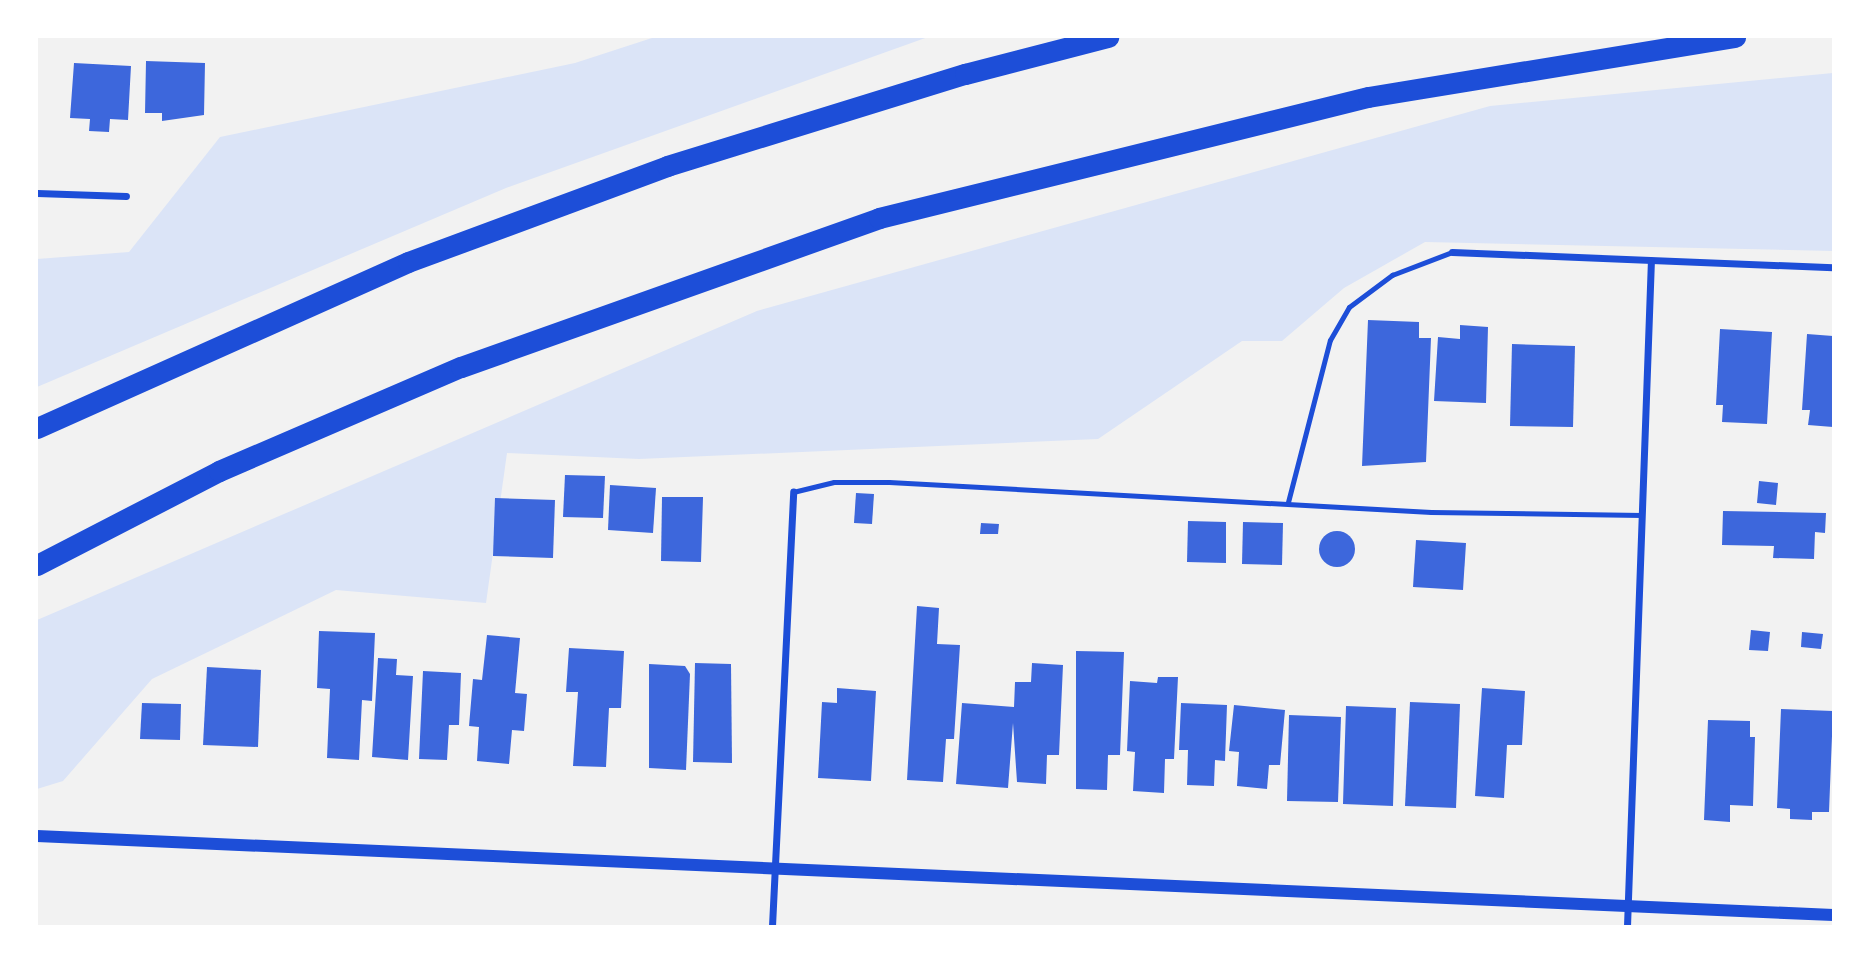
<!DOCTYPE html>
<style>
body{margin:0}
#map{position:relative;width:1870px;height:963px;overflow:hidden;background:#f2f2f2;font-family:"Titillium Web",sans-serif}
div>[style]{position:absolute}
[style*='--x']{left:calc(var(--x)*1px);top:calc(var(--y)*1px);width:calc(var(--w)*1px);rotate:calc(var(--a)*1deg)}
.green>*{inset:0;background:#dbe4f7}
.building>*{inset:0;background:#3d67dc}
.round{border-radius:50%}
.service>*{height:5px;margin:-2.5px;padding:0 2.5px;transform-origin:2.5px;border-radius:2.5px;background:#1d4ed8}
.minor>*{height:7px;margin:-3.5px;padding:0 3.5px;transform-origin:3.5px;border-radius:3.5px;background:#1d4ed8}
.tertiary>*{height:12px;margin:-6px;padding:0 6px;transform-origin:6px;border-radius:6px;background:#1d4ed8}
.motorway>*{height:21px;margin:-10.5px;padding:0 10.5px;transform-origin:10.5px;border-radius:10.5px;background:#1d4ed8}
span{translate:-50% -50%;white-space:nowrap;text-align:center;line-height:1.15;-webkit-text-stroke:6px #fff;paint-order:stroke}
.frame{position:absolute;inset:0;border:38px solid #fff;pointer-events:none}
</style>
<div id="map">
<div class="green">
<i style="clip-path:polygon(655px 37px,928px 37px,506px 188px,37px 387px,37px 259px,129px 252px,220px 137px,575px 63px)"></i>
<i style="clip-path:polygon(1833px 73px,1833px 251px,1425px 242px,1344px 288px,1282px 341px,1242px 341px,1098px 439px,639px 459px,507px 453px,486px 603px,336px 590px,152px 679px,63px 781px,37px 789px,37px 620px,757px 311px,1490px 106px)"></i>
</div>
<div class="building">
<i style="clip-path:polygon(146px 61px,205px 63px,204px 115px,162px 121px,162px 113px,145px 113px)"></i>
<i style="clip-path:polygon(74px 63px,131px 66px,128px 120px,110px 119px,109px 132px,89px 131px,90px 119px,70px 118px)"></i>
<i style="clip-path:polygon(1368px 320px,1419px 322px,1419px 338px,1431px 338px,1426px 462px,1362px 466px)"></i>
<i style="clip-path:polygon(1460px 325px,1488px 327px,1486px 403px,1434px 401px,1438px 337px,1460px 339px)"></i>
<i style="clip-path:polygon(1720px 329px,1772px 332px,1767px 424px,1722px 422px,1723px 405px,1716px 405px)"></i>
<i style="clip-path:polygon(1807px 334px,1833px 336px,1833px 427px,1808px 425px,1810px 410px,1802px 410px)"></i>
<i style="clip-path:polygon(1512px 344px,1575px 346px,1573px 427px,1510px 426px)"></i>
<i style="clip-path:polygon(565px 475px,605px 476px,603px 518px,563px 517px)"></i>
<i style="clip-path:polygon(1759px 481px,1778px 483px,1776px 505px,1757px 503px)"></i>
<i style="clip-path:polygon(610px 485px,656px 488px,653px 533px,608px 530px)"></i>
<i style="clip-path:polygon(856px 493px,874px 494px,872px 524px,854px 523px)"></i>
<i style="clip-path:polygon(662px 497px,703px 497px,701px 562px,661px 561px)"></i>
<i style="clip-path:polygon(495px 498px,555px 500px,553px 558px,493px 556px)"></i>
<i style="clip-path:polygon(1723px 511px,1826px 513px,1825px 533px,1815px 532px,1814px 559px,1773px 558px,1774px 546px,1722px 545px)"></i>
<i style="clip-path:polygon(1188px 521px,1226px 522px,1226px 563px,1187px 562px)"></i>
<i style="clip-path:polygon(1243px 522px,1283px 523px,1282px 565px,1242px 564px)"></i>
<i style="clip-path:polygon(981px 523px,999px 524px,998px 534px,980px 534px)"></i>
<i class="round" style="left:1319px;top:531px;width:36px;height:36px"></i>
<i style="clip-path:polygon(1416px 540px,1466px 543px,1463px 590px,1413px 587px)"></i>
<i style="clip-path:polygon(917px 606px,939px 608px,937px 644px,960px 645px,954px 739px,946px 739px,943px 782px,907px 780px)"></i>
<i style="clip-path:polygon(1751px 630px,1770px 632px,1768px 651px,1749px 650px)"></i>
<i style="clip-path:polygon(319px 631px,375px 633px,372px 701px,362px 700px,359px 760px,327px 758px,330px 689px,317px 688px)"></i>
<i style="clip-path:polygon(1802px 632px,1823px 634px,1821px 649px,1801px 647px)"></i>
<i style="clip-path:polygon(487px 635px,520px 638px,515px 693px,527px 694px,524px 731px,512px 730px,509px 764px,477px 761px,479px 727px,469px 726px,473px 679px,482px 680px)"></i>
<i style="clip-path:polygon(569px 648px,624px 651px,621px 708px,609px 708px,606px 767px,573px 766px,578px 692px,566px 692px)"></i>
<i style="clip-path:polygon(1076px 651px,1124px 652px,1120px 755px,1108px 755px,1107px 790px,1076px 789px)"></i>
<i style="clip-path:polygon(378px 658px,397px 659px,396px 675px,413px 676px,408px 760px,372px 757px)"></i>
<i style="clip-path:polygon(695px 663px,731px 664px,732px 763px,693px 762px)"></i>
<i style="clip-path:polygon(1032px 663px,1063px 665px,1059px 755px,1047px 755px,1046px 784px,1017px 782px,1013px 723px,1008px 788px,956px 784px,962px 703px,1014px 707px,1015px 682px,1031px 682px)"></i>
<i style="clip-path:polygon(649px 664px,685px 666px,690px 674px,686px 770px,649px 768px)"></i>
<i style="clip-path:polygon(207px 667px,261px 670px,258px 747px,203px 745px)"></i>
<i style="clip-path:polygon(423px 671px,461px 673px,459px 725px,449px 725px,447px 760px,419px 759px)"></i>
<i style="clip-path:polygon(1158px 677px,1178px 677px,1174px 759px,1165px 759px,1164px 793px,1133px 791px,1135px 752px,1127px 751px,1130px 681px,1157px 683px)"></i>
<i style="clip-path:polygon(837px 688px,876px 691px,871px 781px,818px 778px,822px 702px,837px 703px)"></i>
<i style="clip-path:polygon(1482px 688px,1525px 691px,1522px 745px,1507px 745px,1504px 798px,1475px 796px)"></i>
<i style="clip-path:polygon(1410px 702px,1460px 704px,1456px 808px,1405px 806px)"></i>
<i style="clip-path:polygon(142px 703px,181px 704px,180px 740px,140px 739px)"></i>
<i style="clip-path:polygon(1181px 703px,1227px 705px,1225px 761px,1215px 760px,1214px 786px,1187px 785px,1188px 750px,1179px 750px)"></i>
<i style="clip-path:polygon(1234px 705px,1285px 710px,1280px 765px,1269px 765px,1267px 789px,1237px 786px,1239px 752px,1229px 751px)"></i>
<i style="clip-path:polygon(1346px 706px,1396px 708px,1393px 806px,1343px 804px)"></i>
<i style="clip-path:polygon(1781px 709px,1833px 711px,1829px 812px,1812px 812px,1812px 820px,1790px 819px,1790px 809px,1777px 808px)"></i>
<i style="clip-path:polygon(1289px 715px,1341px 717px,1338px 802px,1287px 801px)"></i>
<i style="clip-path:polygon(1708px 720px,1750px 721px,1750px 737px,1755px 737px,1753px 806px,1730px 805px,1730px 822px,1704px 820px)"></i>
</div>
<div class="service">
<i style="--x:793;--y:492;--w:42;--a:-13.7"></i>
<i style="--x:834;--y:482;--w:55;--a:0"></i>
<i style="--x:889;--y:482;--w:543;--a:3.17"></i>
<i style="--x:1431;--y:512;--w:211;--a:0.8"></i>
<i style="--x:1288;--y:502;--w:167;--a:-75.5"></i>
<i style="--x:1330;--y:340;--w:38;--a:-60"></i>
<i style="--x:1349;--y:307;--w:54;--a:-36.7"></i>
<i style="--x:1392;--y:275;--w:64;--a:-21"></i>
</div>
<div class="minor">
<i style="--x:37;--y:193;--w:89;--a:1.9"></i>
<i style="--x:1452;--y:252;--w:381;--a:2.3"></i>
<i style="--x:772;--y:926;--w:435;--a:-87.2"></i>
<i style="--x:1627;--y:926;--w:666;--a:-87.94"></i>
</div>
<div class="tertiary">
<i style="--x:37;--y:836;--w:1798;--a:2.52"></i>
</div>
<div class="motorway">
<i style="--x:37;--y:428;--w:406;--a:-24.1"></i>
<i style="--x:408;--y:262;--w:276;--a:-20.3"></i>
<i style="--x:667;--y:166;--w:312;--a:-17.2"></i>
<i style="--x:965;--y:74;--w:148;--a:-14.5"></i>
<i style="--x:37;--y:565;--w:205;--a:-27.3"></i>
<i style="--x:219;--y:471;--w:263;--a:-23.3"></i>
<i style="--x:461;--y:367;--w:444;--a:-19.6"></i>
<i style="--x:879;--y:218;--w:504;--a:-13.9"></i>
<i style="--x:1368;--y:97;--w:372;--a:-9.3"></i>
</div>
<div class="frame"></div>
</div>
